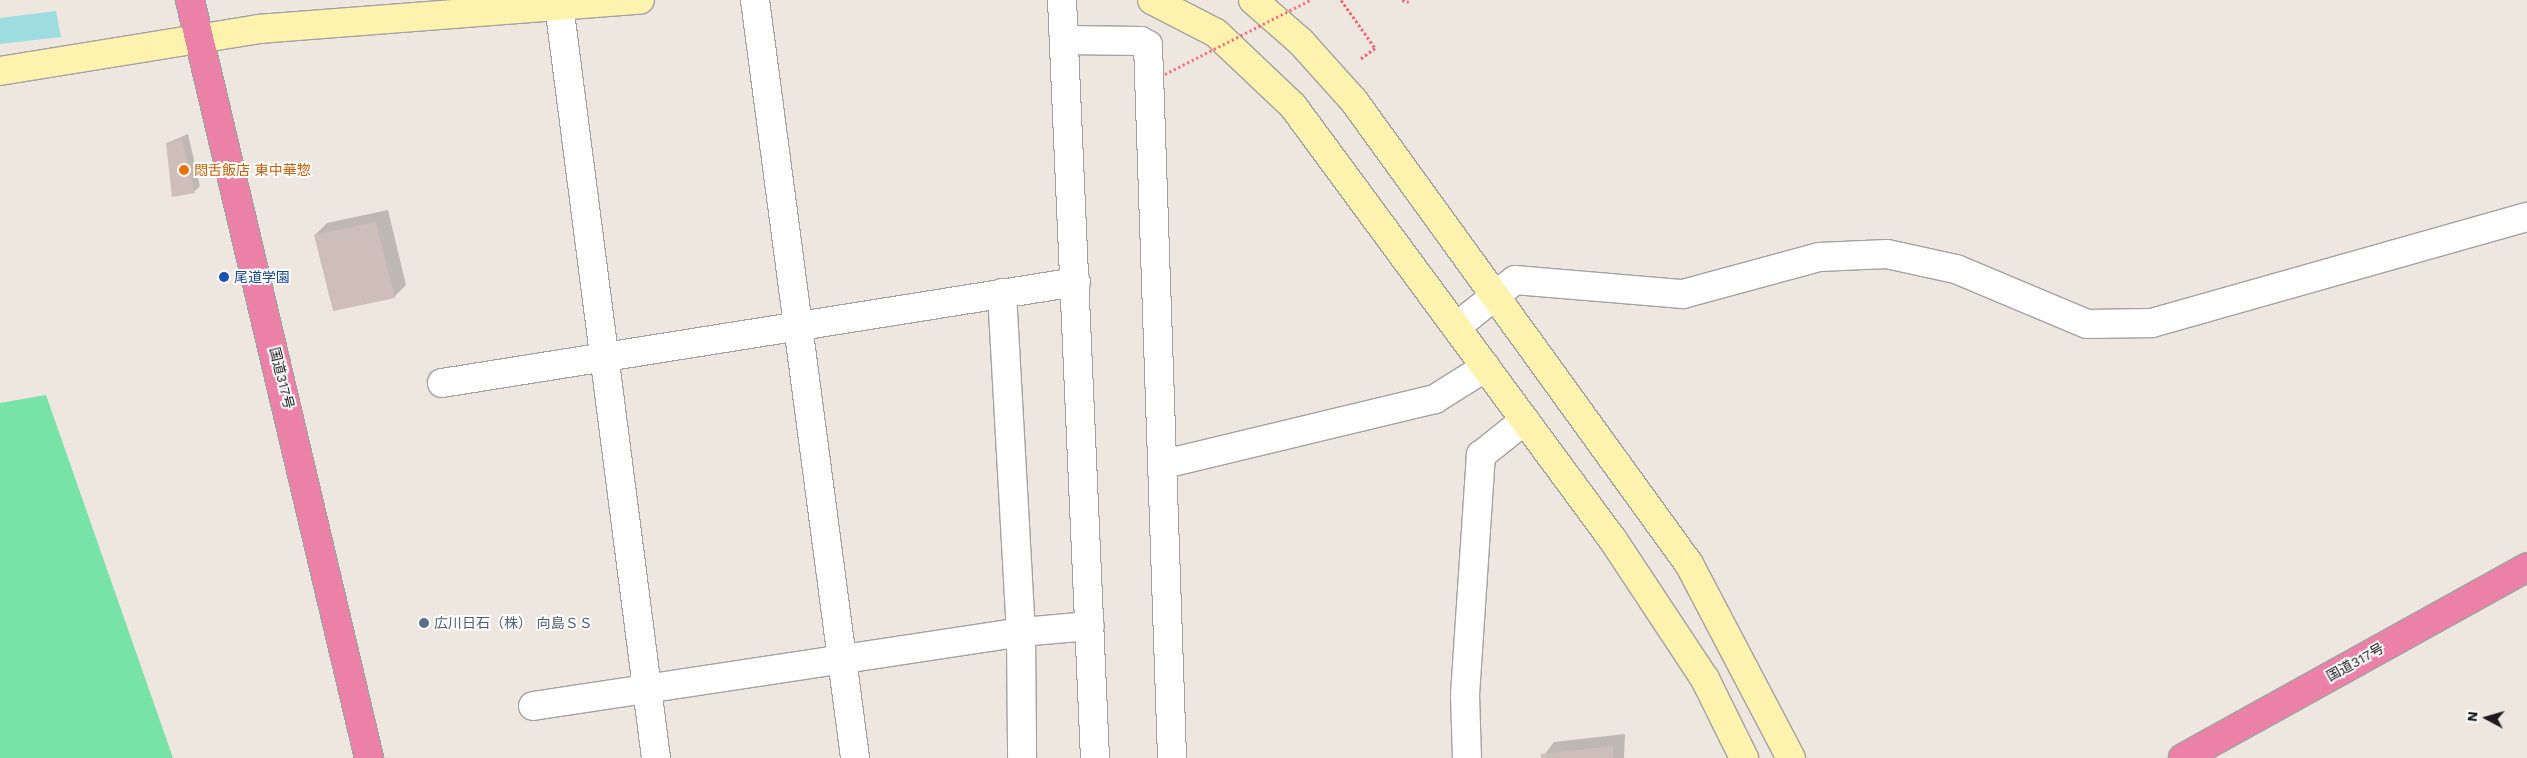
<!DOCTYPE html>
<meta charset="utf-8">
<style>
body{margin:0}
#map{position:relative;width:2527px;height:758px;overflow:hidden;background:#eee7e0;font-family:"Work Sans","Noto Sans JP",sans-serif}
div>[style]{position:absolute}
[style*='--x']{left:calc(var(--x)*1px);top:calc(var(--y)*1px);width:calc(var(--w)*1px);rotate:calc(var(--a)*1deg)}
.pitch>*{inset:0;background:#78e3a6}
.water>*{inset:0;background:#9ddcdf}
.shadow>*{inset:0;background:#0003}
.building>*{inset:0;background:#cebeb9}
.path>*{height:3px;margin-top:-1.5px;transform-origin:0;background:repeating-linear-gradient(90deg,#ff606c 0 2.5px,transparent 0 5px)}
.roads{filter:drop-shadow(1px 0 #a2a2a2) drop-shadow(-1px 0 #a2a2a2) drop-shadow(0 1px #a2a2a2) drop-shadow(0 -1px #a2a2a2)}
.street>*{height:28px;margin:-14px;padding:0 14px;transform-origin:14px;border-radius:14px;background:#fff}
.secondary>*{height:28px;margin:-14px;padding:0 14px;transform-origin:14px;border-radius:14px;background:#fef3ae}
.highway>*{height:28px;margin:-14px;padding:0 14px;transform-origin:14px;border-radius:14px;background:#ec81a8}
.path-bridge>*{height:3px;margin-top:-1.5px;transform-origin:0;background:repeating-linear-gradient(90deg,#ff606c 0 2.5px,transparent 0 5px)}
.dots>*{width:14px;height:14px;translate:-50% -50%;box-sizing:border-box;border:2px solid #fff;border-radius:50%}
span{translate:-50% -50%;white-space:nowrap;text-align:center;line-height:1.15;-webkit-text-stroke:4px #fff;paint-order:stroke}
.food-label{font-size:14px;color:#c56008}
.left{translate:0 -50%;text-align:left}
.transit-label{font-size:14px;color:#164399}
.street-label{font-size:14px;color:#1b1b1b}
.service-label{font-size:14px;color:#4e5e75}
.north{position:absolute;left:2462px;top:693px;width:50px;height:50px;-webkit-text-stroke:4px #fff;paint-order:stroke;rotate:276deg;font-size:14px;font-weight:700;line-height:20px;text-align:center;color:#1b1b1b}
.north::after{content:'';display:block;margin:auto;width:18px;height:22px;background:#1b1b1b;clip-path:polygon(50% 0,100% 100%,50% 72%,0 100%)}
</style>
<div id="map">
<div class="pitch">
<i style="clip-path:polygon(46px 395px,173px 758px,0 758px,0 403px)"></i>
</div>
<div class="water">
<i style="clip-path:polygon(56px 11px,61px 37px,0 44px,0 18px)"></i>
</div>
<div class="shadow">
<i style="clip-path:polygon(188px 134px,200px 186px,194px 192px,167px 143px)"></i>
<i style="clip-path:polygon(388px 210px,406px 285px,394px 297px,315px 235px,327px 223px)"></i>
<i style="clip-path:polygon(1625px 734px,1624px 758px,1542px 758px,1554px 742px)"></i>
</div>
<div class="building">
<i style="clip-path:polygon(182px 139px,195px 193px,172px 197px,166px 143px)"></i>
<i style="clip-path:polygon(376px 222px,395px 298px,333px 311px,314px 235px)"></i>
<i style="clip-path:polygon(1613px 746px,1613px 758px,1541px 758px,1541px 754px)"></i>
</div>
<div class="path">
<i style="--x:1341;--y:0;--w:59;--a:54.7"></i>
<i style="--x:1375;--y:48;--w:19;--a:144"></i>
<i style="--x:1402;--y:0;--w:7;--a:16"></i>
</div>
<div class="roads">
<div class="street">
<i style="--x:755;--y:0;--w:765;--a:82.48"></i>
<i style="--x:1062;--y:0;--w:759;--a:87.51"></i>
<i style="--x:559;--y:5;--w:759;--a:82.66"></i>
<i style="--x:1064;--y:40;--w:77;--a:0.7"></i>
<i style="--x:1141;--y:41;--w:8;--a:30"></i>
<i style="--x:1148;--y:45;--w:713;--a:88.07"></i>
<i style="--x:1002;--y:293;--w:340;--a:86.8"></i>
<i style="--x:1021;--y:632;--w:126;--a:89.5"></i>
<i style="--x:1456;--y:327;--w:75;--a:-38.5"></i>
<i style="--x:1515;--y:280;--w:169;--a:4.8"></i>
<i style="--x:1683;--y:294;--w:141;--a:-15.2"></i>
<i style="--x:1819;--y:257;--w:68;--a:-2.5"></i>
<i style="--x:1887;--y:254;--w:71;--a:12.3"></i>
<i style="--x:1956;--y:269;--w:142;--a:22.8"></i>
<i style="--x:2087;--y:324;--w:65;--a:-0.9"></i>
<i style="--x:2152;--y:323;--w:390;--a:-15.8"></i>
<i style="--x:442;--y:383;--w:642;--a:-9.05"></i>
<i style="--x:1164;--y:464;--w:279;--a:-13.5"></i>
<i style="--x:1435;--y:399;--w:60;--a:-32.1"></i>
<i style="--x:533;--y:706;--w:494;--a:-8.6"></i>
<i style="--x:1021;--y:632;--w:69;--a:-5"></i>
<i style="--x:1467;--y:758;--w:63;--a:-91.8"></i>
<i style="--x:1465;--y:695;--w:241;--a:-86.2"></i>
<i style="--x:1481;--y:455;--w:56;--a:-38.5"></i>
</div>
<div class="secondary">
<i style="--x:1152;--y:0;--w:72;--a:27.3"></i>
<i style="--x:1216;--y:33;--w:106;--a:43.5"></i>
<i style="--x:1293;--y:106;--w:539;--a:53.6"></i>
<i style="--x:1613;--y:540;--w:167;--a:56.5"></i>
<i style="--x:1705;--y:679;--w:88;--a:63.7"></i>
<i style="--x:1253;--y:0;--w:64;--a:41.2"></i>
<i style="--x:1301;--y:42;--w:79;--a:48.1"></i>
<i style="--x:1354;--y:101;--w:571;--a:54.11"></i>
<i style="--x:1689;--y:564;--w:219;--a:62.3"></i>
<i style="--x:0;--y:71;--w:262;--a:-9.2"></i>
<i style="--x:259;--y:29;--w:382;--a:-4.4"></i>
</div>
<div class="highway">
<i style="--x:190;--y:0;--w:779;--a:76.71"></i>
<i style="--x:2183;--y:758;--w:393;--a:-29"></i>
</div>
</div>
<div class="path-bridge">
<i style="--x:1165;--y:74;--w:163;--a:-27"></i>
</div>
<div class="dots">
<i style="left:184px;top:170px;background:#e8710a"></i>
<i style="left:224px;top:277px;background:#1a4fb4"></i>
<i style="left:424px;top:623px;background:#5c6f8a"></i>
</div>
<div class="food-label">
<span class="left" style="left:194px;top:170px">悶舌飯店 東中華惣</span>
</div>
<div class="transit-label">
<span class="left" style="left:234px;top:277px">尾道学園</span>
</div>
<div class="street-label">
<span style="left:282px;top:378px;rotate:76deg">国道317号</span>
<span style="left:2355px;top:662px;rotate:-29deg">国道317号</span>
</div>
<div class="service-label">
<span class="left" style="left:434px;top:623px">広川日石（株） 向島ＳＳ</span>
</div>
<div class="north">N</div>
</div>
